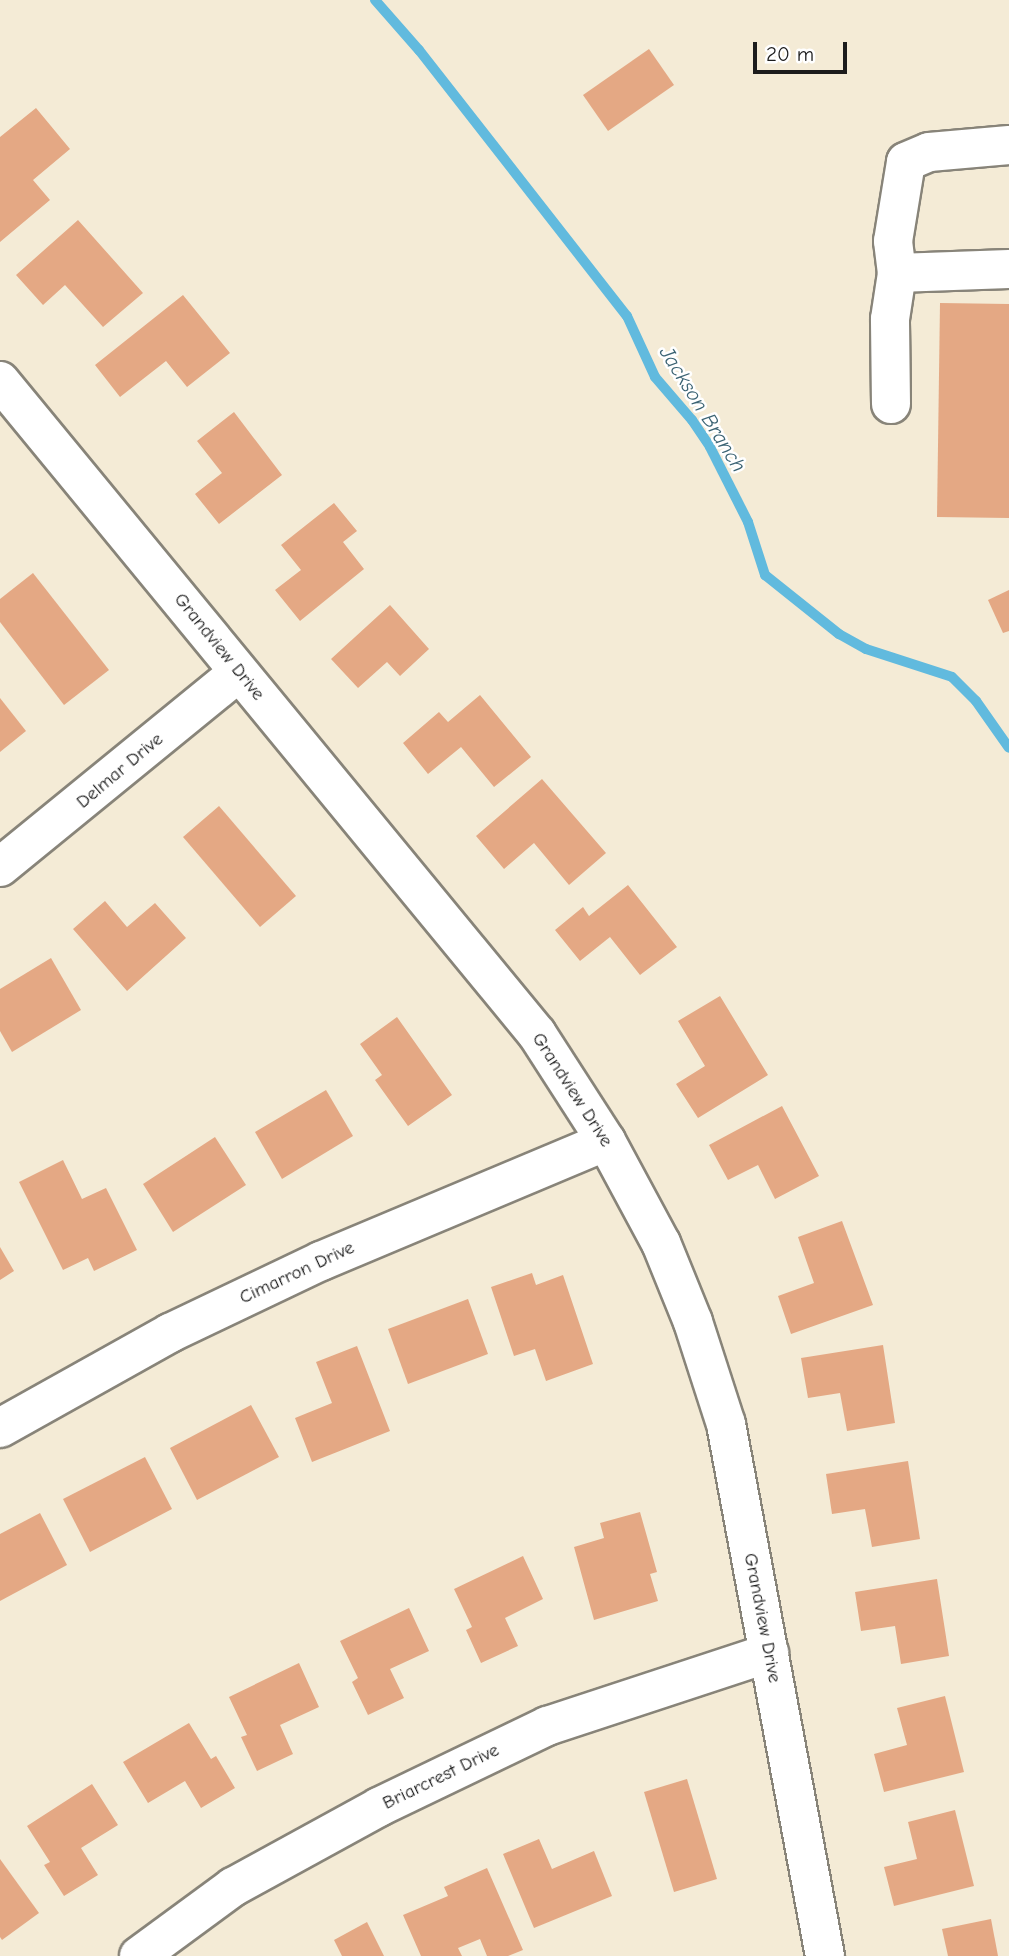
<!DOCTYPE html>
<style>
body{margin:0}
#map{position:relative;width:1009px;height:1956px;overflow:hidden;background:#f4ebd6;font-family:"Comic Neue",sans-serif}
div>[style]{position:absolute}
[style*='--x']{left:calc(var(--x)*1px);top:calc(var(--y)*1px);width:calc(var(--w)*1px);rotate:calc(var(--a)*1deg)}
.stream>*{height:10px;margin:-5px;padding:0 5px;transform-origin:5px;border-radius:5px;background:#61bade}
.building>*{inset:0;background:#e4a884}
.roads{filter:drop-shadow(2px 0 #888479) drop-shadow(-2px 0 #888479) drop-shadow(0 2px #888479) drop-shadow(0 -2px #888479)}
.minor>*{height:38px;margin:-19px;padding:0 19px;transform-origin:19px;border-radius:19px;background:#fff}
span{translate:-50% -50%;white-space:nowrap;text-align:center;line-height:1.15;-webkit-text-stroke:5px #fff;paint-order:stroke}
.street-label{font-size:19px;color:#1c1c1c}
.water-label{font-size:21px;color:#3b6373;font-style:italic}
.scale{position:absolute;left:753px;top:42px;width:94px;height:32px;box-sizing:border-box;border:4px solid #1c1c1c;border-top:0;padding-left:9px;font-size:21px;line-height:24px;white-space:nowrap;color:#1c1c1c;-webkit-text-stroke:5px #fff;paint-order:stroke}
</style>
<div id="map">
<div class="stream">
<i style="--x:375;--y:0;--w:67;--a:48.7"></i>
<i style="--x:419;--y:50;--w:338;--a:52"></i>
<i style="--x:627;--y:316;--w:67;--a:65.3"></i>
<i style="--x:655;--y:377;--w:57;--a:49.3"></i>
<i style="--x:692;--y:420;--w:32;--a:56"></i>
<i style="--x:710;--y:447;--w:84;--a:63.1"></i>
<i style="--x:748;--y:522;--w:56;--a:72.2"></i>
<i style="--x:765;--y:575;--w:95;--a:38.6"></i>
<i style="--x:839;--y:634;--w:31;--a:29"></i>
<i style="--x:866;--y:649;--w:90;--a:18"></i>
<i style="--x:952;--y:677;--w:34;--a:45"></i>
<i style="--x:976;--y:701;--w:57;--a:54.9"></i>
</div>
<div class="building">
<i style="clip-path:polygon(649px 49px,674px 85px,608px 131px,583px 95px)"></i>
<i style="clip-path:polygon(36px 108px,70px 149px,33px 180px,50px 200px,0 242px,0 137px)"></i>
<i style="clip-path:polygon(78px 220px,143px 293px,103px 327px,65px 285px,43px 305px,16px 275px)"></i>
<i style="clip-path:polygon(183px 295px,230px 353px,187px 387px,166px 361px,120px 397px,95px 365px)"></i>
<i style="clip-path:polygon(940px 303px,1009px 304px,1009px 518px,937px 517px)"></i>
<i style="clip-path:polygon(234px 412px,282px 475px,219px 524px,195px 494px,222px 473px,197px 441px)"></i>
<i style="clip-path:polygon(334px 503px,357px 531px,343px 542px,364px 569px,300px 621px,275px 590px,301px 570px,281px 545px)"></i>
<i style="clip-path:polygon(33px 573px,109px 670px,64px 705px,0 622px,0 599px)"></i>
<i style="clip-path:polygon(1009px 590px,1009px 631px,1003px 633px,988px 600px)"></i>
<i style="clip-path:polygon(390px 605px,429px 649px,400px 676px,387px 662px,358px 688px,331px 659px)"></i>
<i style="clip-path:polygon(480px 695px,531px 757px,494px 787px,461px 747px,428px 774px,403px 743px,439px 712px,448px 722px)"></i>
<i style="clip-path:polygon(0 698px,26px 731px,0 752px)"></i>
<i style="clip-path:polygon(542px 779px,606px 853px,569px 885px,534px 843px,504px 869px,476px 836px)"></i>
<i style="clip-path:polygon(219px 806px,296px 896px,260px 927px,183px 837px)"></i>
<i style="clip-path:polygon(628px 885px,677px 947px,640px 975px,610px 937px,580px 961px,555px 930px,583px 907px,589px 916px)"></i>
<i style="clip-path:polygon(105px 901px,127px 927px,155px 903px,186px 938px,127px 991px,73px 929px)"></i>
<i style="clip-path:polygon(51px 958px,81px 1010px,12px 1052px,0 1031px,0 989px)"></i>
<i style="clip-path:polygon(720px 996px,768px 1075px,698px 1118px,676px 1084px,705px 1066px,678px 1021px)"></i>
<i style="clip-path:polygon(397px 1017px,452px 1095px,408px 1126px,375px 1080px,382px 1075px,360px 1044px)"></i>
<i style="clip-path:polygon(326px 1090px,353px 1136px,282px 1179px,255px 1132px)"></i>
<i style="clip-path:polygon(782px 1106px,819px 1176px,775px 1199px,758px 1165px,728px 1180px,709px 1145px)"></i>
<i style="clip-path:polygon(215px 1137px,246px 1185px,173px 1232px,143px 1184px)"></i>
<i style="clip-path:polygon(63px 1160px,82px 1199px,106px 1188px,137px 1250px,94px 1271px,88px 1258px,63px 1270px,19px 1182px)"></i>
<i style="clip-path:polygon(842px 1221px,873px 1305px,791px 1334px,778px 1296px,814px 1283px,798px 1237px)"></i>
<i style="clip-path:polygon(0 1247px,14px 1271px,0 1280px)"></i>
<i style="clip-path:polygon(532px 1273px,536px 1285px,563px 1275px,593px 1364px,546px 1381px,535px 1349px,514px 1356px,491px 1287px)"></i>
<i style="clip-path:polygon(468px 1299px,488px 1354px,408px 1384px,388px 1329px)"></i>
<i style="clip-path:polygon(883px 1345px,895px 1423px,847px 1431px,840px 1393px,808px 1398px,801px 1358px)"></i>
<i style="clip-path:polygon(357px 1346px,390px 1431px,312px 1462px,295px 1418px,332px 1403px,316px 1362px)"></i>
<i style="clip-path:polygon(251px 1405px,279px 1457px,197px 1500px,170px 1448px)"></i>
<i style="clip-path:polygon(145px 1457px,172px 1509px,90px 1552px,63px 1499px)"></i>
<i style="clip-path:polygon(908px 1461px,920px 1539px,872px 1547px,865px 1509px,832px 1514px,826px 1474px)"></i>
<i style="clip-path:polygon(640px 1512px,657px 1572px,650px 1574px,658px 1601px,594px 1620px,574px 1547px,604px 1538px,600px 1523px)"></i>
<i style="clip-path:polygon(40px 1513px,67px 1565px,0 1601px,0 1534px)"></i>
<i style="clip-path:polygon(523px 1556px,543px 1599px,505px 1618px,518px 1646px,481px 1663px,466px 1630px,472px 1627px,454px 1589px)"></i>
<i style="clip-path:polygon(937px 1579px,949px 1656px,901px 1664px,895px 1626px,861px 1631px,855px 1592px)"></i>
<i style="clip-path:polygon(409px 1608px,429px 1651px,390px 1669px,404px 1698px,368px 1715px,352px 1682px,358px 1678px,340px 1641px)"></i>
<i style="clip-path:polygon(299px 1663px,319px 1707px,280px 1725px,293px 1754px,257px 1771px,241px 1737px,247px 1735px,229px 1697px)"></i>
<i style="clip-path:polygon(945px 1696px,964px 1772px,884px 1792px,874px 1754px,907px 1745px,897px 1708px)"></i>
<i style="clip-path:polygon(189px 1723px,211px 1759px,216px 1756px,235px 1788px,201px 1808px,185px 1781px,148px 1803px,123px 1762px)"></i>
<i style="clip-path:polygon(687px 1779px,717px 1879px,674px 1892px,644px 1792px)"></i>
<i style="clip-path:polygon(92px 1784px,118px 1825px,81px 1848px,98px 1875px,64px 1896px,44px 1865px,50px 1862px,27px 1826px)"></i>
<i style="clip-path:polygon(955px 1810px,974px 1886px,894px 1906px,884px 1867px,917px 1859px,908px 1822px)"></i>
<i style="clip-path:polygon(539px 1839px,552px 1869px,594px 1851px,612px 1896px,534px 1928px,503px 1854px)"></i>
<i style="clip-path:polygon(0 1859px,39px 1913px,2px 1940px,0 1937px)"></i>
<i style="clip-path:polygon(487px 1868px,523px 1950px,508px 1956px,487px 1956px,480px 1939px,458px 1948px,462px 1956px,421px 1956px,403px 1915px,448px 1896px,444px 1887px)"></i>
<i style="clip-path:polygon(991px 1919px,998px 1956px,948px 1956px,942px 1929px)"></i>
<i style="clip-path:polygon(367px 1922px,384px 1956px,342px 1956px,334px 1940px)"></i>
</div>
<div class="roads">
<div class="minor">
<i style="--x:1009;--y:145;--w:80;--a:175"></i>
<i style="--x:929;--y:152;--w:25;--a:157"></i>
<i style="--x:906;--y:162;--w:80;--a:99.3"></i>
<i style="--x:893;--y:241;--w:32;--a:83"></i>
<i style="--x:897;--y:273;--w:112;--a:-2"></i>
<i style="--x:0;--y:381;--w:845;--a:50.57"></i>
<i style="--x:537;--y:1034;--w:127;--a:57.2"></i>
<i style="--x:606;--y:1141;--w:116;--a:61.7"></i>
<i style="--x:661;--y:1243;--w:85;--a:67.9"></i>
<i style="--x:693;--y:1322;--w:107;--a:72.1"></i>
<i style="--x:726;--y:1424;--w:541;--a:79.46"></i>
<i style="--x:891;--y:404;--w:85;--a:-90.7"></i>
<i style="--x:890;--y:319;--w:47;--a:-81.3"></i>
<i style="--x:0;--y:867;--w:308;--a:-39.2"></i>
<i style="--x:0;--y:1428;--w:195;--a:-29.2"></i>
<i style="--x:170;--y:1333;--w:167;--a:-25.5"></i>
<i style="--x:321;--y:1261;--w:309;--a:-22.8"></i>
<i style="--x:139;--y:1956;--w:117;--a:-36.3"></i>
<i style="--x:233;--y:1887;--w:166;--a:-28.7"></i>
<i style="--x:379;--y:1807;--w:187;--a:-25.7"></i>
<i style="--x:547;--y:1726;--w:234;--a:-18.2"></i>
</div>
</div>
<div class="street-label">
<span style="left:219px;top:647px;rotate:51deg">Grandview Drive</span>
<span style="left:120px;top:771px;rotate:-40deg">Delmar Drive</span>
<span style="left:572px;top:1090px;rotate:57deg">Grandview Drive</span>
<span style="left:297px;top:1273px;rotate:-25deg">Cimarron Drive</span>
<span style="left:762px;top:1618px;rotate:79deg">Grandview Drive</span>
<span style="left:441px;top:1777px;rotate:-26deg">Briarcrest Drive</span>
</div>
<div class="water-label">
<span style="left:703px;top:409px;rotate:58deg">Jackson Branch</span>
</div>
<div class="scale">20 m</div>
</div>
